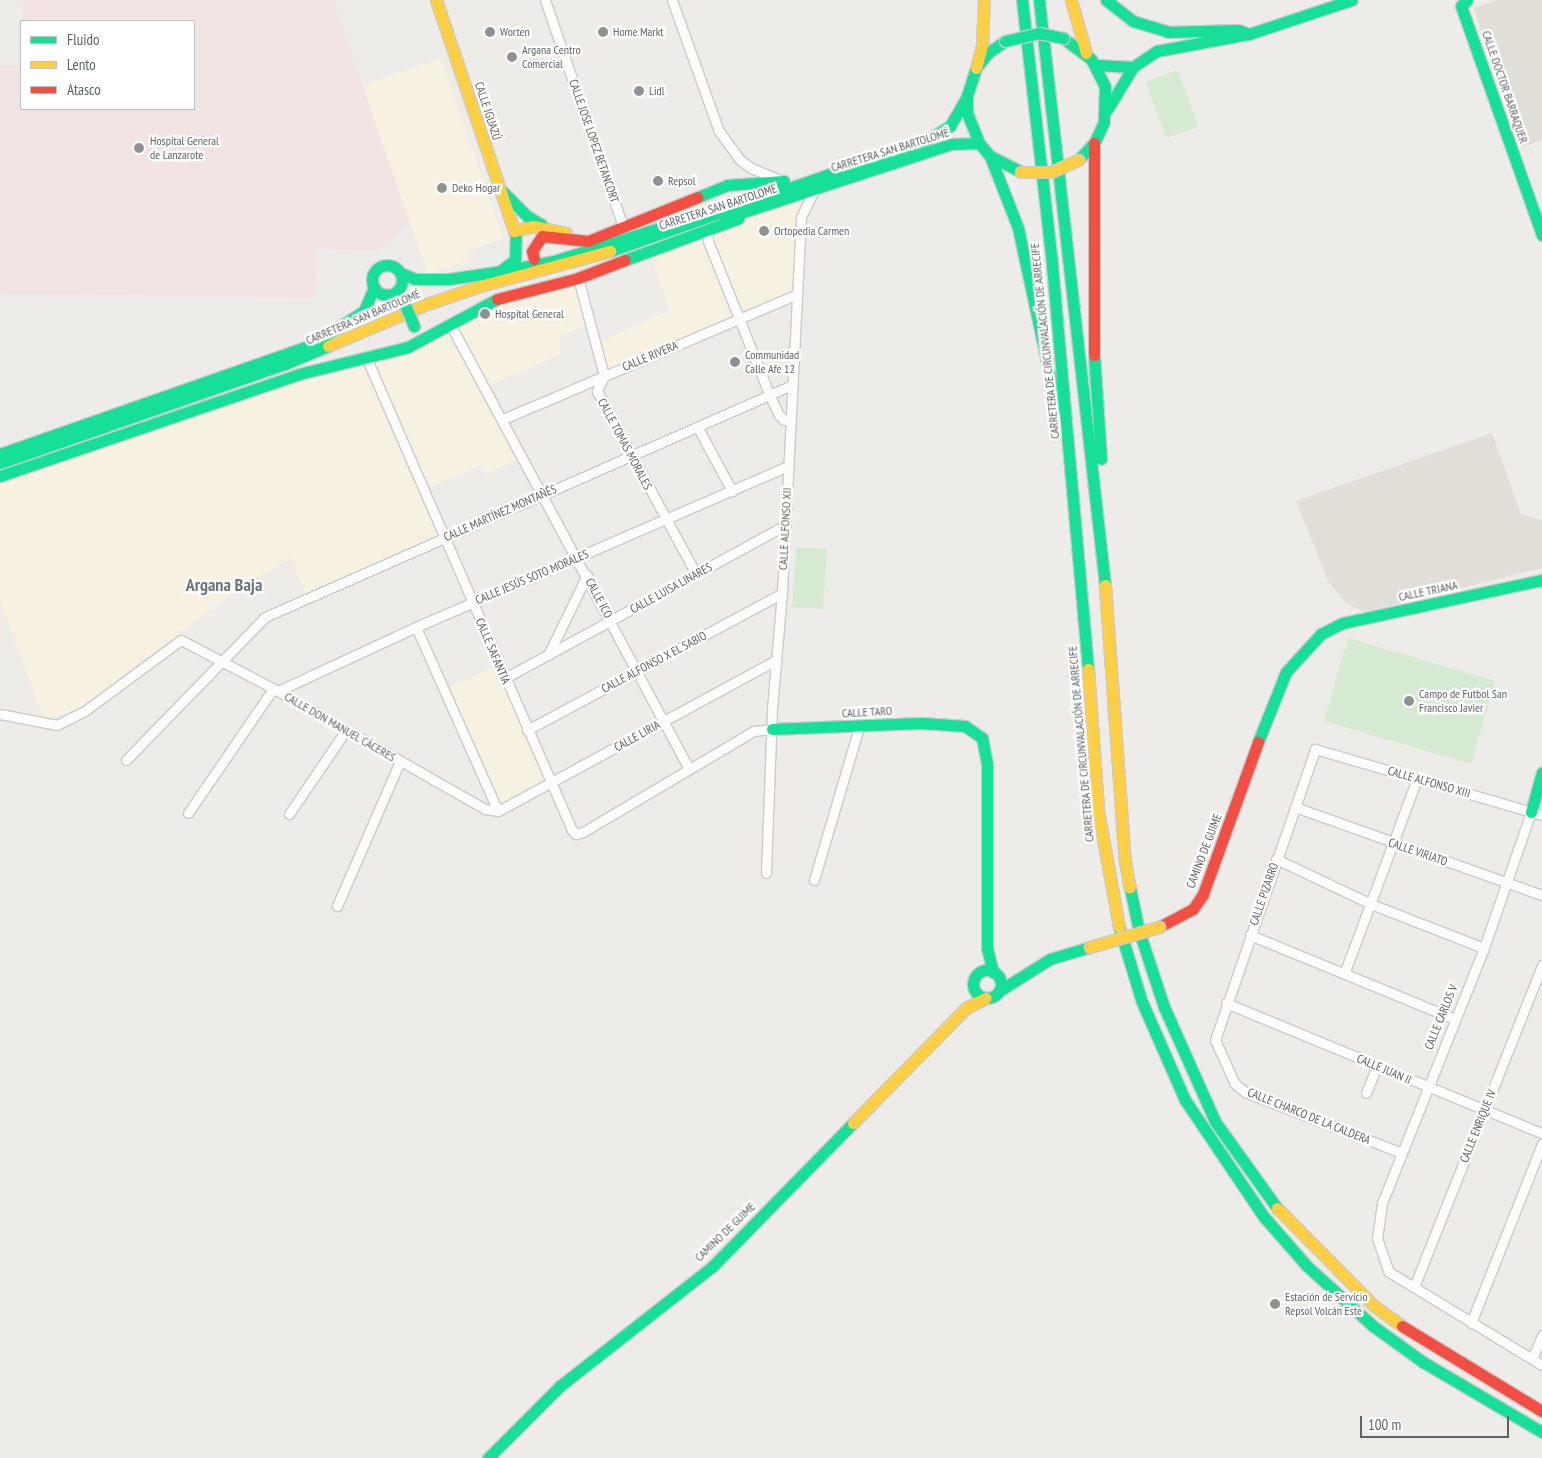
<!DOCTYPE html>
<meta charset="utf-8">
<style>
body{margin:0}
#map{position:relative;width:1542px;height:1458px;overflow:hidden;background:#edece8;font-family:"PT Sans Narrow",sans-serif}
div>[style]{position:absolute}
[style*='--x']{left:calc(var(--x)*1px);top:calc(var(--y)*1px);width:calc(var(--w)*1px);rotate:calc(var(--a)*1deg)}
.commercial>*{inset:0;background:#f7f1e1}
.education>*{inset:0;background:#e1ded7}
.medical>*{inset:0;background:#f2e4e2}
.green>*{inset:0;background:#d6ead3}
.roads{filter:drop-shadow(1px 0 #cacaca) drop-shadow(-1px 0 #cacaca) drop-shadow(0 1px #cacaca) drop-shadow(0 -1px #cacaca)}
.street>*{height:9px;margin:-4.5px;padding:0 4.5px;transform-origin:4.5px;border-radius:4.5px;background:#fcfcfc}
.fast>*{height:11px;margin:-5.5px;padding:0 5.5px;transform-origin:5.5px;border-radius:5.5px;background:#16e098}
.fast>.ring{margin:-5.5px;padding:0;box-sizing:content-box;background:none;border:11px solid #16e098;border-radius:50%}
.slow>*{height:11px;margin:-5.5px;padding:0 5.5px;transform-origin:5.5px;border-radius:5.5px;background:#ffcf43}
.jam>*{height:11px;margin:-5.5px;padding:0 5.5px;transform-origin:5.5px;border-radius:5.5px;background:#f24e42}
.bridges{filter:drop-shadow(1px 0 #c9c9c8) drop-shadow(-1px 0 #c9c9c8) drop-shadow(0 1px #c9c9c8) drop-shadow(0 -1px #c9c9c8)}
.fast-bridge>*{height:11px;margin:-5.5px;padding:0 5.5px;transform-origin:5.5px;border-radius:5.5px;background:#16e098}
.slow-bridge>*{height:11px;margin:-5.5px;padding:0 5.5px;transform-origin:5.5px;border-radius:5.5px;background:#ffcf43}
.dots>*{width:14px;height:14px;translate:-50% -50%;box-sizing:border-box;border:2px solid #fff;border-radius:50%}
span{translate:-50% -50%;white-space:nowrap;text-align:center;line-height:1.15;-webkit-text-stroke:4.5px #fff;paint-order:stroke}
.poi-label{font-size:12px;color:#5d6266}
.left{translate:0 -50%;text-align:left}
.street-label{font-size:12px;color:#5d6266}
.district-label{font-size:18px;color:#6e7478;font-weight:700}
.legend{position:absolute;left:20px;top:20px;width:175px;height:90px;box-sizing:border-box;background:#fff;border:1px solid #bec0c2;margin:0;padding:6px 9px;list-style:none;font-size:15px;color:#5d6266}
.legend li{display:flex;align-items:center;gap:10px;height:25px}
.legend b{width:25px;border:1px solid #bec0c2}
.scale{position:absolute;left:1360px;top:1416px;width:149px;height:22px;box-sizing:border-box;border:2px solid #5d6266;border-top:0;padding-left:6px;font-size:15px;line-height:18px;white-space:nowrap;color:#5d6266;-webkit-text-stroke:4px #fff;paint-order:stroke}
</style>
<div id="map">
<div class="commercial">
<i style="clip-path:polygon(441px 58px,503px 239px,467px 251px,470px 260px,428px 274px,362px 85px)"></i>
<i style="clip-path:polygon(798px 197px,800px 213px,793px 293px,605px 373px,600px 342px,670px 310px,650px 256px)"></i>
<i style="clip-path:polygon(576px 280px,588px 325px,560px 335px,559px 355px,484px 388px,520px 458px,486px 474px,481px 465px,422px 491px,442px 536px,306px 596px,291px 558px,228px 596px,80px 708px,44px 720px,0 600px,0 480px,275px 387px,432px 339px,495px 302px)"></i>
<i style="clip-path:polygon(497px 665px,549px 783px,500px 808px,445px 689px)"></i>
</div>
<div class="education">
<i style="clip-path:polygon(1497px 0,1542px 0,1542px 140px,1520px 148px,1474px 8px)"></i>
<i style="clip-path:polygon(1492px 433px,1521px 514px,1542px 521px,1542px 568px,1365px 612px,1347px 604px,1329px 583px,1296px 501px)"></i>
</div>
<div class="medical">
<i style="clip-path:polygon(23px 0,333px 0,410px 224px,376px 251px,317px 248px,316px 297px,0 294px,0 65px,20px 65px,21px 33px,21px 109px,194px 109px,194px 21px,22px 21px)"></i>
</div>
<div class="green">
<i style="clip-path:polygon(1178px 70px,1198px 127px,1166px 138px,1146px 82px)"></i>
<i style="clip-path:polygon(796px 547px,827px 549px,823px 609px,792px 607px)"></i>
<i style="clip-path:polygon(1348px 638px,1495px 681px,1471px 764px,1324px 721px)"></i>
</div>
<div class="roads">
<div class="street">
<i style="--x:545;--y:0;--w:239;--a:71"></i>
<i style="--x:672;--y:0;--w:139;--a:70.3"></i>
<i style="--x:719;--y:131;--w:36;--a:54"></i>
<i style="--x:740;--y:160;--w:14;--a:36"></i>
<i style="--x:751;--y:168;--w:31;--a:22"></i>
<i style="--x:707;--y:231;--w:10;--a:84"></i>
<i style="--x:708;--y:241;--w:167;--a:68.2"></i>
<i style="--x:770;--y:396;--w:21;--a:65"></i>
<i style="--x:779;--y:415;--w:7;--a:45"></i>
<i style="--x:784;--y:420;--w:6;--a:-9"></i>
<i style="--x:578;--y:278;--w:101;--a:75.1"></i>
<i style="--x:604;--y:376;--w:17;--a:115"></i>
<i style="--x:597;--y:391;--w:208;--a:61.6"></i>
<i style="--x:450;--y:324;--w:505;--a:61.76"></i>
<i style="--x:366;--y:357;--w:516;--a:66.47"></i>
<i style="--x:572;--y:830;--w:6;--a:45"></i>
<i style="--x:576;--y:834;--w:7;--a:-16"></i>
<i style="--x:583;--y:832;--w:199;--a:-30.6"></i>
<i style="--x:754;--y:731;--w:18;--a:-6"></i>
<i style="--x:503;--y:419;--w:319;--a:-23"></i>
<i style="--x:698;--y:428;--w:72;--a:61.6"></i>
<i style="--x:416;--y:627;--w:201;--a:66"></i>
<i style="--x:548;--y:655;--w:89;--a:-64"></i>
<i style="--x:505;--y:678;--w:318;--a:-28.6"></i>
<i style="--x:278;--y:691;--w:152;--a:-24.9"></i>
<i style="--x:416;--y:627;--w:405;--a:-23.4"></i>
<i style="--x:0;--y:714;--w:58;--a:10.9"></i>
<i style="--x:57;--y:725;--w:33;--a:-27"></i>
<i style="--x:86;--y:710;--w:118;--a:-36.4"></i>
<i style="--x:181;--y:640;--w:110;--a:27.7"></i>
<i style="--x:278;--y:691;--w:238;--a:29.7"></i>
<i style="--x:485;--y:809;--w:13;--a:9"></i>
<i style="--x:527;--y:730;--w:289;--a:-28.2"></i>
<i style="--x:126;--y:760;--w:199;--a:-45.8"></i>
<i style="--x:265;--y:617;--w:576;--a:-23.76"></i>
<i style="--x:1295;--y:807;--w:262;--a:19.6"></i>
<i style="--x:498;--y:811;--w:316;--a:-28.5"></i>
<i style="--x:1531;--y:812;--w:144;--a:109.1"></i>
<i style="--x:1484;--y:948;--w:275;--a:111.8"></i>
<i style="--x:1382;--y:1203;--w:35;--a:98"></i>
<i style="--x:1377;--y:1238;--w:36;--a:71"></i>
<i style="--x:1389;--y:1272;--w:179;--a:31.3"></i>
<i style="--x:188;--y:813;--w:150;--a:-55.6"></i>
<i style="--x:289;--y:814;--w:102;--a:-55.8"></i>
<i style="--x:1276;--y:859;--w:105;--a:25.3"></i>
<i style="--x:1371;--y:904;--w:121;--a:21.3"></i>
<i style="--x:766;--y:873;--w:164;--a:-87.9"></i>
<i style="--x:772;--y:709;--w:116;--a:-85.1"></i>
<i style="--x:782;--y:593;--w:376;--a:-87.1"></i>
<i style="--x:801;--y:217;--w:32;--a:-64"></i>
<i style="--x:814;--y:880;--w:159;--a:-73.6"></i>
<i style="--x:337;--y:906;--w:158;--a:-66.5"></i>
<i style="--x:1250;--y:935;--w:222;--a:22.3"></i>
<i style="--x:1344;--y:974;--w:208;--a:-69.5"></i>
<i style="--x:1226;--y:1003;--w:342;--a:22.4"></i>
<i style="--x:1366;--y:1093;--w:29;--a:-68"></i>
<i style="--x:1402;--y:1153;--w:168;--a:-158.8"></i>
<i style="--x:1245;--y:1092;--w:13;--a:-141"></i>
<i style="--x:1235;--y:1084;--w:48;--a:-114.4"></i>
<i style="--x:1215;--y:1040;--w:308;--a:-71"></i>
<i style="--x:1315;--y:749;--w:236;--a:16.2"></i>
<i style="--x:1414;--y:1287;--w:347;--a:-68.3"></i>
<i style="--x:1471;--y:1323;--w:193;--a:-68.4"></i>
<i style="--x:1532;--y:1359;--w:26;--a:-67"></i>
</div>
<div class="fast">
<i style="--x:1022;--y:0;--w:267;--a:83.5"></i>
<i style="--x:1052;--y:265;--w:406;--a:84.9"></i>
<i style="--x:1039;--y:0;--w:589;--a:83.56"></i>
<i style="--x:1106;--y:0;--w:34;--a:38"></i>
<i style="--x:1133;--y:21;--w:37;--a:17"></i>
<i style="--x:1168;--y:32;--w:70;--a:-1.6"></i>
<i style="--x:1238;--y:30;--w:12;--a:20"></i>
<i style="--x:1467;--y:0;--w:8;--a:135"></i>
<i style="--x:1461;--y:6;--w:243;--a:70.5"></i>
<i style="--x:1063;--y:38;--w:35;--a:37"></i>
<i style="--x:1091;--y:59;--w:31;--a:63"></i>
<i style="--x:1105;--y:87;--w:35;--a:92"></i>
<i style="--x:1104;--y:122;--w:23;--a:115"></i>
<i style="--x:1094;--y:143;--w:23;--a:133"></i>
<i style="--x:1005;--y:41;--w:21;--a:145"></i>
<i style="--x:988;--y:53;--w:19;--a:129"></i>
<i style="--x:976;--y:68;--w:29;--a:108"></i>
<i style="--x:967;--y:96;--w:17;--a:90"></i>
<i style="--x:967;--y:113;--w:32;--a:68"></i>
<i style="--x:979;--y:143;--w:17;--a:50"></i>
<i style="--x:990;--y:156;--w:35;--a:27"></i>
<i style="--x:1096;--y:65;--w:37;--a:3"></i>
<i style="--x:1107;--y:110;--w:50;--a:-58.8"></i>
<i style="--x:1133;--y:67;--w:29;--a:-34"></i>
<i style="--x:1157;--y:51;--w:94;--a:-10.5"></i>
<i style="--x:1249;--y:34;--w:108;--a:-18.3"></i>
<i style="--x:990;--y:156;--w:77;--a:68.7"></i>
<i style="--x:1018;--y:228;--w:184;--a:77.8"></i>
<i style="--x:503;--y:192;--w:34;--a:45"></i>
<i style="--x:527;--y:216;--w:17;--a:31"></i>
<i style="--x:698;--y:197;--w:32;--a:-22"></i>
<i style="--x:728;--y:185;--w:56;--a:-4.1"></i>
<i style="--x:725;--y:218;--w:239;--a:-18.1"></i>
<i style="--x:952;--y:144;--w:27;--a:-2"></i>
<i style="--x:610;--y:251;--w:338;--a:-19.3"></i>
<i style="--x:929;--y:139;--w:25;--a:-32"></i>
<i style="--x:950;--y:126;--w:34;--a:-60"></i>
<i style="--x:625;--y:260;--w:121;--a:-20.2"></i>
<i class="ring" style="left:372px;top:265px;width:19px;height:19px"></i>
<i style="--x:503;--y:269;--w:15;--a:-37"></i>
<i style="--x:515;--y:260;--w:25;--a:-88"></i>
<i style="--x:401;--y:273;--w:15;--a:23"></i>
<i style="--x:415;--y:279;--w:34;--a:0"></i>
<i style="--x:449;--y:279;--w:61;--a:-8.5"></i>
<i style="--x:509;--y:270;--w:46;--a:-11.3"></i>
<i style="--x:554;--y:261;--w:117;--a:-17.4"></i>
<i style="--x:1094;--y:355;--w:104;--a:86.1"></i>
<i style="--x:0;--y:454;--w:327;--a:-19.3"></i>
<i style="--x:309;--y:346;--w:65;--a:-32.5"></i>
<i style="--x:364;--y:311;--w:26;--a:-67"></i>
<i style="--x:0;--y:463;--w:302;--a:-19.2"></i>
<i style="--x:285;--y:364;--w:47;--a:-22.7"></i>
<i style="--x:0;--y:476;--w:316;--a:-18.8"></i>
<i style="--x:299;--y:374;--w:112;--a:-13.9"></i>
<i style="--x:408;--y:347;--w:101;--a:-28.3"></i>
<i style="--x:772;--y:729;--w:149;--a:-2.3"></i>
<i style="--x:921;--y:723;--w:44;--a:3.9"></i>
<i style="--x:965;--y:726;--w:21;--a:35"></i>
<i style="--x:982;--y:738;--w:26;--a:79"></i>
<i style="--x:987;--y:764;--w:184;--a:90"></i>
<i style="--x:987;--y:948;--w:25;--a:76"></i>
<i style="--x:1258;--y:742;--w:75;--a:-68.2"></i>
<i style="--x:1286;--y:672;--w:52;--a:-47.4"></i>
<i style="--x:1321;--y:634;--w:25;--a:-27"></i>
<i style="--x:1343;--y:623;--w:204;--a:-12.2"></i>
<i style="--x:1531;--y:812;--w:41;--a:-74.6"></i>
<i style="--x:1130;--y:888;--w:44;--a:78.2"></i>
<i style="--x:1139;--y:931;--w:80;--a:71.8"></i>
<i style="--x:1164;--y:1007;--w:127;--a:65.9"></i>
<i style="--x:1216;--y:1123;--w:105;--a:54.3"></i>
<i style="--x:1119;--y:927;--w:78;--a:73"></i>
<i style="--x:1142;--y:1002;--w:107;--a:66.3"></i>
<i style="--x:1185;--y:1100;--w:141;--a:56"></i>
<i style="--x:1264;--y:1217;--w:65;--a:48.7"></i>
<i style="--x:1307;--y:1266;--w:89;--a:42.3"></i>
<i style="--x:1373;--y:1326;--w:62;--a:35.8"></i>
<i style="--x:1423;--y:1362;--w:138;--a:30.5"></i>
<i class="ring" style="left:973px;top:970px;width:17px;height:17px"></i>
<i style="--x:999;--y:991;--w:60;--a:-32.1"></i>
<i style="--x:1050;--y:959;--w:42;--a:-16.7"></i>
<i style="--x:488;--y:1458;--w:102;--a:-45"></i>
<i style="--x:560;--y:1386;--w:193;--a:-38.1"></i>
<i style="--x:712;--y:1267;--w:202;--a:-45.6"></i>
</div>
<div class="slow">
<i style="--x:436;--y:0;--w:244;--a:71.3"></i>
<i style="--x:1071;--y:0;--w:55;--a:74.2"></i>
<i style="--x:976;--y:68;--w:24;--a:-75"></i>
<i style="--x:982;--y:45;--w:45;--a:-87.5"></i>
<i style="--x:514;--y:231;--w:20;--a:-15"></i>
<i style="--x:533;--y:226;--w:34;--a:12"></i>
<i style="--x:328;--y:346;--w:108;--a:-23"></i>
<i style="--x:427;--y:304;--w:56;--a:-18.8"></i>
<i style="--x:480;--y:286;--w:135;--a:-15.1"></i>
<i style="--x:1105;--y:585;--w:277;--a:85.9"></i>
<i style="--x:1125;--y:861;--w:27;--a:80"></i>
<i style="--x:1088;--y:669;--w:141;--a:85.9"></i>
<i style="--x:1098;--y:810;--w:119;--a:79.8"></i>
<i style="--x:853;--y:1123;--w:161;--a:-45.5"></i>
<i style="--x:966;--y:1008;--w:22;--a:-27"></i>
<i style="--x:1277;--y:1208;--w:136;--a:45.3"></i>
<i style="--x:1373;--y:1305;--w:36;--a:36"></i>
</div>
<div class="jam">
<i style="--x:534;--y:259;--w:8;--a:-104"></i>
<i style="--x:532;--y:251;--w:18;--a:-56"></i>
<i style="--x:542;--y:236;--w:46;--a:6.2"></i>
<i style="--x:588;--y:241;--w:118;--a:-21.8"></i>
<i style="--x:497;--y:299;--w:84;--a:-14.5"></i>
<i style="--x:578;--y:278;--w:50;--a:-21"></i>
<i style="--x:1094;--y:355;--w:212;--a:-90"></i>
<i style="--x:1159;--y:927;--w:38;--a:-28"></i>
<i style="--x:1193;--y:909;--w:18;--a:-56"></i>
<i style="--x:1203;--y:894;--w:162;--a:-70.1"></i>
<i style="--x:1402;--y:1326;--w:164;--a:31.3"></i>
</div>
</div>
<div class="bridges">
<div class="fast-bridge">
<i style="--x:1005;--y:41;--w:35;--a:-13"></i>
<i style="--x:1039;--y:33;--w:25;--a:12"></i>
<i style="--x:405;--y:305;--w:23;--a:67"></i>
</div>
<div class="slow-bridge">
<i style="--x:1021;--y:172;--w:30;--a:0"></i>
<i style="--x:1051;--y:172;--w:30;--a:-24"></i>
<i style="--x:1090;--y:947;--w:72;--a:-16.2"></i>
</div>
</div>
<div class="dots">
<i style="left:490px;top:32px;background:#8f9294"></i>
<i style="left:603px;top:32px;background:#8f9294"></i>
<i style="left:512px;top:57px;background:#8f9294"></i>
<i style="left:639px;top:91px;background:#8f9294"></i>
<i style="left:139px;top:148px;background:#8f9294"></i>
<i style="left:658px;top:181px;background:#8f9294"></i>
<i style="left:442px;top:188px;background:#8f9294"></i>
<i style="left:764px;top:231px;background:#8f9294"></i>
<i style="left:485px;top:314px;background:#8f9294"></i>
<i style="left:735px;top:362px;background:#8f9294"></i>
<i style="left:1409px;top:701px;background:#8f9294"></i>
<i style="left:1275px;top:1304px;background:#8f9294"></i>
</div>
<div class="poi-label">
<span class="left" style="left:500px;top:32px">Worten</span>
<span class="left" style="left:613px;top:32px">Home Markt</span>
<span class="left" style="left:522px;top:57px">Argana Centro<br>Comercial</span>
<span class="left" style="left:649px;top:91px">Lidl</span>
<span class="left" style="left:150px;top:148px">Hospital General<br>de Lanzarote</span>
<span class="left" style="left:668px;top:181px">Repsol</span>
<span class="left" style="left:452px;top:188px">Deko Hogar</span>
<span class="left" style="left:774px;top:231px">Ortopedia Carmen</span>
<span class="left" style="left:495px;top:314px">Hospital General</span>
<span class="left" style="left:745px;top:362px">Communidad<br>Calle Afe 12</span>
<span class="left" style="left:1419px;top:701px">Campo de Futbol San<br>Francisco Javier</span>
<span class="left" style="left:1285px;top:1304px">Estación de Servicio<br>Repsol Volcán Este</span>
</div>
<div class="street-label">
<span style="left:1505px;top:87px;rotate:71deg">CALLE DOCTOR BARRAQUER</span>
<span style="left:488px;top:111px;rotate:72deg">CALLE IGUAZÚ</span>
<span style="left:594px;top:141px;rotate:71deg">CALLE JOSE LOPEZ BETANCORT</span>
<span style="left:890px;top:150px;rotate:-17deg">CARRETERA SAN BARTOLOMÉ</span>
<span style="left:718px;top:207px;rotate:-18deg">CARRETERA SAN BARTOLOME</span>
<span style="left:363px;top:317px;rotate:-23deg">CARRETERA SAN BARTOLOMÉ</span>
<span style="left:1045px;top:341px;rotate:-96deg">CARRETERA DE CIRCUNVALACIÓN DE ARRECIFE</span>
<span style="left:650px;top:356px;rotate:-23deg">CALLE RIVERA</span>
<span style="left:625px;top:444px;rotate:62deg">CALLE TOMAS MORALES</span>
<span style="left:500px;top:513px;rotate:-24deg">CALLE MARTÍNEZ MONTAÑÉS</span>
<span style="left:785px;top:529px;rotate:-87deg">CALLE ALFONSO XII</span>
<span style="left:532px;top:577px;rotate:-23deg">CALLE JESÚS SOTO MORALES</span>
<span style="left:671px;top:588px;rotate:-29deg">CALLE LUISA LINARES</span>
<span style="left:1428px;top:591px;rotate:-12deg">CALLE TRIANA</span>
<span style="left:599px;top:598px;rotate:62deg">CALLE ICO</span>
<span style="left:493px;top:651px;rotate:67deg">CALLE SAFANTIA</span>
<span style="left:654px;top:662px;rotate:-28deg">CALLE ALFONSO X EL SABIO</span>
<span style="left:867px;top:712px;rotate:-3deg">CALLE TARO</span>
<span style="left:340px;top:727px;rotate:30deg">CALLE DON MANUEL CÁCERES</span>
<span style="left:637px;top:736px;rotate:-29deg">CALLE LIRIA</span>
<span style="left:1081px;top:744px;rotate:-95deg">CARRETERA DE CIRCUNVALACIÓN DE ARRECIFE</span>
<span style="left:1429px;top:782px;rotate:16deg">CALLE ALFONSO XIII</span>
<span style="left:1204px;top:851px;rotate:-69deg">CAMINO DE GUIME</span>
<span style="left:1418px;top:852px;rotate:19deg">CALLE VIRIATO</span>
<span style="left:1264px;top:894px;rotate:-71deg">CALLE PIZARRO</span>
<span style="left:1441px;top:1017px;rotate:-68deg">CALLE CARLOS V</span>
<span style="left:1384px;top:1069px;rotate:23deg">CALLE JUAN II</span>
<span style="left:1309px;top:1116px;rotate:22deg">CALLE CHARCO DE LA CALDERA</span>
<span style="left:1478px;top:1126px;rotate:-68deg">CALLE ENRIQUE IV</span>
<span style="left:725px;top:1232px;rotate:-44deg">CAMINO DE GUIME</span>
</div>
<div class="district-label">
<span style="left:224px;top:585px">Argana Baja</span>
</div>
<ul class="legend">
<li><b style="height:6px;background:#16e098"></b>Fluido</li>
<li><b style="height:6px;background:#ffcf43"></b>Lento</li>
<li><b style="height:6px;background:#f24e42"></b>Atasco</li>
</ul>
<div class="scale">100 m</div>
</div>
